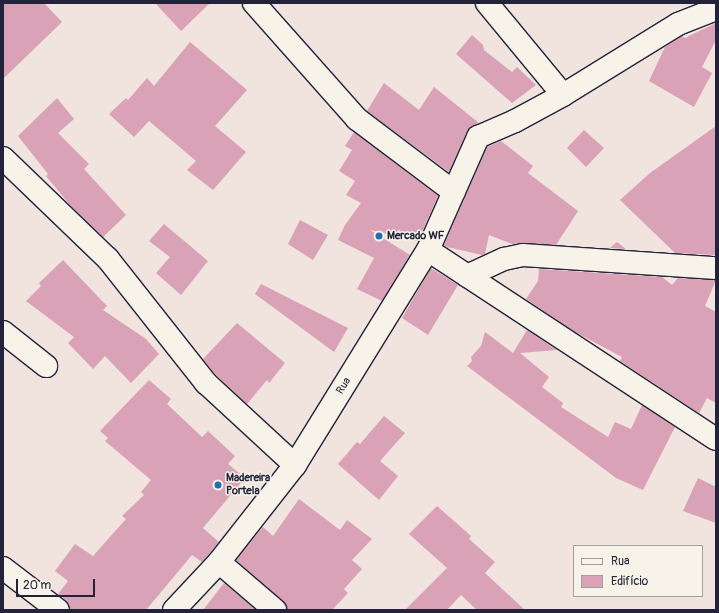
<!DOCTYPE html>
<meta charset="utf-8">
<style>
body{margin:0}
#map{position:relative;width:719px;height:613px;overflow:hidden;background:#f1e3de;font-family:Pangolin,sans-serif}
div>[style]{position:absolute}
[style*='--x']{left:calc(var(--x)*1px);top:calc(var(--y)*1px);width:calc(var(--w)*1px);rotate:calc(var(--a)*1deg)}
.building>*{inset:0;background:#d9a2b7}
.roads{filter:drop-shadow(1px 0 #22223b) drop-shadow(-1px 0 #22223b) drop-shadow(0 1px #22223b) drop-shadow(0 -1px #22223b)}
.minor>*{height:22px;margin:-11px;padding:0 11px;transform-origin:11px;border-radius:11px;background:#f7f3e8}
.dots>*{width:11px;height:11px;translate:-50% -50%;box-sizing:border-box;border:2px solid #f7f3e8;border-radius:50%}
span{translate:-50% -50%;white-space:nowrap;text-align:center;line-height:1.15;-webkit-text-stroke:3px #f7f3e8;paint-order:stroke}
.poi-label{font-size:11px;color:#22223b;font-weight:700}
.left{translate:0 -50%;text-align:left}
.street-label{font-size:11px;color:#22223b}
.frame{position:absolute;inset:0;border:4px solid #22223b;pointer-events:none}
.legend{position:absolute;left:573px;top:545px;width:130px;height:52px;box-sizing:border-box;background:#f7f3e8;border:1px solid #a29fa3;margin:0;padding:5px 7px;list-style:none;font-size:12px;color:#22223b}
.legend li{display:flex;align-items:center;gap:8px;height:20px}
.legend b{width:20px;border:1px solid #a29fa3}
.scale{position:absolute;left:16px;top:579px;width:79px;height:18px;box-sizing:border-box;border:2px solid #22223b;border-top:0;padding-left:5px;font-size:12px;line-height:14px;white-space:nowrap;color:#22223b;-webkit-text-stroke:3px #f7f3e8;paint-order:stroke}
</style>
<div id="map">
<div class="building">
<i style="clip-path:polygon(3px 3px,44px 3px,62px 22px,3px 79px)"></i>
<i style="clip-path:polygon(155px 3px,210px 3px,181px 31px)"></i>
<i style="clip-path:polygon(716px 23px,716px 40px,702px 67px,712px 73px,694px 107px,649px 81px,665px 47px,682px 36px,685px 38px)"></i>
<i style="clip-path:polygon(472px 35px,483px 45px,484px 50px,512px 72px,517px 67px,536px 85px,512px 103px,456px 54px)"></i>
<i style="clip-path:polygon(190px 42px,247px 90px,215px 126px,246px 152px,213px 190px,187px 170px,196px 161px,149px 121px,134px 137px,109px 114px,126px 98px,128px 100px,147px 78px,154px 86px)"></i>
<i style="clip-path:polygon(384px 83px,419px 110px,434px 87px,479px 123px,473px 126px,467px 132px,449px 172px,367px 111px)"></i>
<i style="clip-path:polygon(57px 98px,74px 119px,58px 133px,89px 164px,84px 169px,126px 215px,103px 237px,70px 205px,46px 176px,48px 174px,18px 136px)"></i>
<i style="clip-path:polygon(716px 126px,716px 255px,675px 253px,620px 200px,650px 173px)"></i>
<i style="clip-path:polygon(584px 130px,604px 148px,586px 167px,567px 148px)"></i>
<i style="clip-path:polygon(354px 132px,438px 196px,418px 241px,370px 230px,410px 255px,382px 301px,357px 289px,374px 258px,338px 240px,345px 225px,361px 203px,346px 195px,355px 181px,339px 171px,352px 150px,345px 146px)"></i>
<i style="clip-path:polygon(501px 141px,533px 166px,528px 173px,578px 211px,556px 245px,524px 243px,512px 244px,489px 235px,485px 254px,482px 255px,447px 247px,444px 245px,487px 147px)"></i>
<i style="clip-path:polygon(300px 220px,328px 235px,313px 260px,288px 244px)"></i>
<i style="clip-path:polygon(164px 224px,208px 261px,181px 295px,156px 273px,170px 257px,149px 241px)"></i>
<i style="clip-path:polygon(617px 242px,626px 249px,610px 248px)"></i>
<i style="clip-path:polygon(63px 260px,107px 306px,103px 310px,146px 339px,159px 354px,131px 383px,105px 356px,93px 369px,68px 343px,74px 337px,26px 301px,41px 286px,39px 283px)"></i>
<i style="clip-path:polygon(431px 268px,458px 285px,428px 335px,402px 318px)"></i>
<i style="clip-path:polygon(539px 269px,662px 277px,672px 285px,678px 278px,716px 280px,705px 306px,716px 312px,716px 403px,707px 398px,699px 413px,620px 361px,622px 357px,575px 332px,526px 299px,538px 281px)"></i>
<i style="clip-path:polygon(261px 284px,348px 328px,334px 352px,255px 294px)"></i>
<i style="clip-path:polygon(237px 323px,285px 363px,269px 383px,267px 380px,247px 404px,215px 374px,203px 359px)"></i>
<i style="clip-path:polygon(527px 330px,557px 350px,520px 353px,549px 377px,542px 387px,563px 403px,561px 407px,608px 437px,615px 422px,631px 429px,642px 405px,675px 427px,643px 490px,616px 478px,467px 366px,472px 361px,471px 357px,481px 346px,485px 332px,513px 353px)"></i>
<i style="clip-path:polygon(149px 380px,171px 399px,167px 404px,202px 437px,208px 431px,235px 456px,228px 464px,245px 478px,203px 528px,219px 542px,202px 562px,192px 555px,146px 610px,70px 610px,66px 600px,58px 594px,68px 581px,55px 571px,75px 544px,93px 556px,126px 519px,122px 516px,144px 495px,141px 492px,151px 480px,105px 441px,108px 438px,100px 431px)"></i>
<i style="clip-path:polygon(384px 416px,405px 433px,380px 461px,398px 476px,379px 500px,338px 464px,357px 442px,360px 444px)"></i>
<i style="clip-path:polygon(698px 478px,716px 487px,716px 523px,683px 511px)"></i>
<i style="clip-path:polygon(299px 499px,340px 530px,347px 520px,372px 539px,352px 560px,362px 569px,344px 589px,348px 593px,332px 610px,287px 610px,283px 601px,236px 560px,263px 527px,273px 536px)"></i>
<i style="clip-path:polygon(437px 506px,471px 536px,469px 539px,495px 562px,485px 573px,525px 610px,477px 610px,461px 595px,447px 610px,405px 610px,447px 568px,409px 534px)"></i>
<i style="clip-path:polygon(224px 583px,256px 610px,203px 610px)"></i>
</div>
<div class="roads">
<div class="minor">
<i style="--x:254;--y:3;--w:155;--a:48.4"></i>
<i style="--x:357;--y:119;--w:121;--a:37"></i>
<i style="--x:487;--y:3;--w:119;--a:50.4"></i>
<i style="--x:3;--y:158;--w:146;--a:43.9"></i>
<i style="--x:108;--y:259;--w:158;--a:51.7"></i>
<i style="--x:206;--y:383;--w:121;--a:42.7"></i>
<i style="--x:428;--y:250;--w:344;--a:33.3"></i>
<i style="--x:467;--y:276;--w:41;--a:-24.7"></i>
<i style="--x:504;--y:259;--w:19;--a:-12"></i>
<i style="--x:523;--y:255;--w:193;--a:3.9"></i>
<i style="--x:3;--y:332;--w:55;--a:38.3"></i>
<i style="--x:219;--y:562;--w:74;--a:40.6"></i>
<i style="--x:3;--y:568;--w:69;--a:37.4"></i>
<i style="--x:174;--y:610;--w:66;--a:-46.8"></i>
<i style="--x:219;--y:562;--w:123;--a:-51.9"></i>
<i style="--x:295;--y:465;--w:253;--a:-58.3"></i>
<i style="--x:428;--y:250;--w:124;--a:-66.1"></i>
<i style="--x:478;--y:137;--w:40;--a:-23.4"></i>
<i style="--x:515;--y:121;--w:55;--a:-28.4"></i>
<i style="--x:563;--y:95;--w:135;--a:-31.7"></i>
<i style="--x:678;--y:24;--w:41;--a:-21.5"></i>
</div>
</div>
<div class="dots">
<i style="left:379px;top:236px;background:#1f6fb2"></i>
<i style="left:218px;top:485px;background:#1f6fb2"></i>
</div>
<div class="poi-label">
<span class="left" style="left:387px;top:236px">Mercado WF</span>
<span class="left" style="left:226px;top:485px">Madereira<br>Portela</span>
</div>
<div class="street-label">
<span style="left:344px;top:386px;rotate:-58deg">Rua</span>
</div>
<div class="frame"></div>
<ul class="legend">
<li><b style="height:5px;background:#f7f3e8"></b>Rua</li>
<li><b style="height:11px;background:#d9a2b7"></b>Edifício</li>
</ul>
<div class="scale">20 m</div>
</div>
